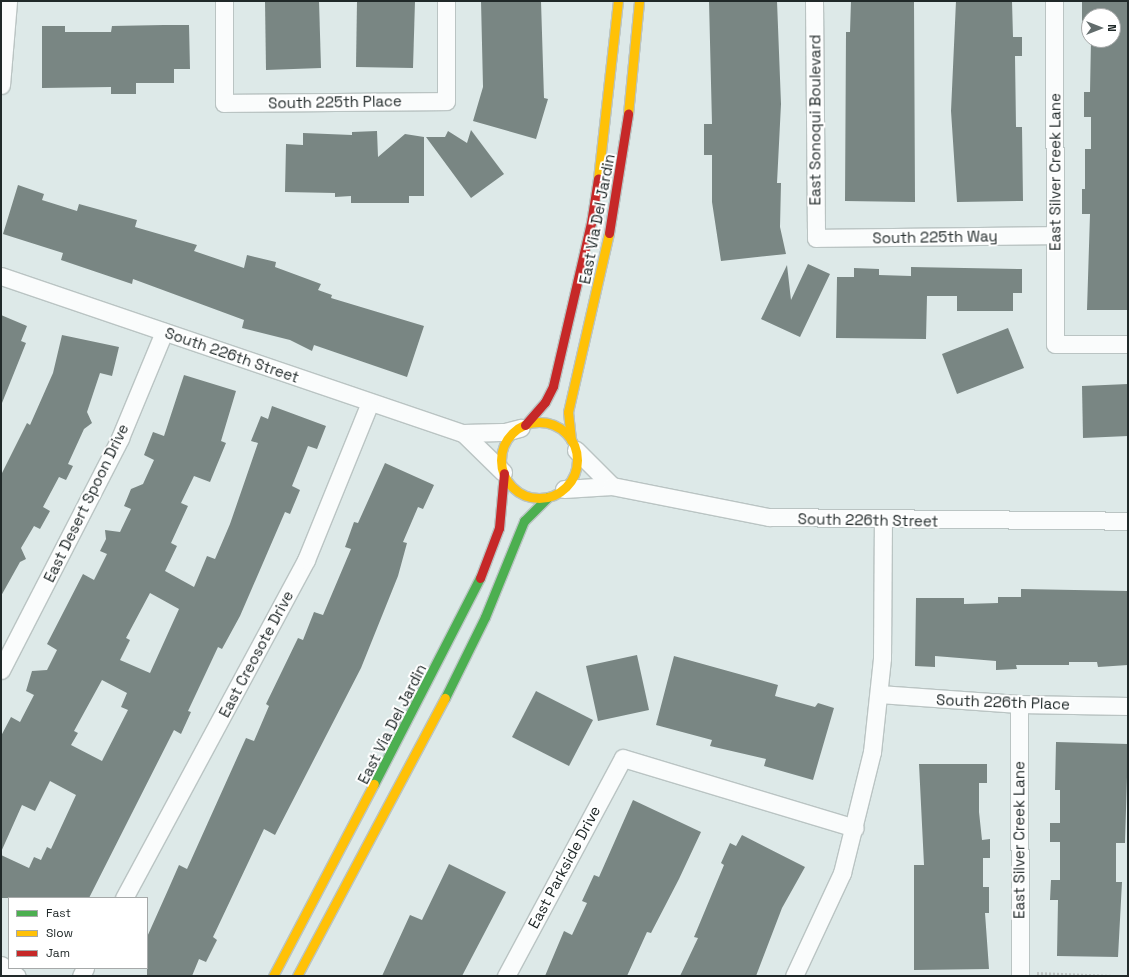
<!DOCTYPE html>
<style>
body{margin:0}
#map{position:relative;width:1129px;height:977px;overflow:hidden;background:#dde9e8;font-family:"Space Grotesk",sans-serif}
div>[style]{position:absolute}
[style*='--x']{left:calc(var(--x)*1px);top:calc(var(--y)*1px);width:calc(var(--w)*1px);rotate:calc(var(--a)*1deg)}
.building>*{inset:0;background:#798683}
.path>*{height:2.5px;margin-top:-1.25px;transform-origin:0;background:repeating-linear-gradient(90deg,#c1c6c5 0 2px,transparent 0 4px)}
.roads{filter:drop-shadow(1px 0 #bac4c3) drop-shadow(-1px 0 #bac4c3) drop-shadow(0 1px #bac4c3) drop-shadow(0 -1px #bac4c3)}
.street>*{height:17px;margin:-8.5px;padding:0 8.5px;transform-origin:8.5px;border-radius:8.5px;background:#fafcfc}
.fast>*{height:9px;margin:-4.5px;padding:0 4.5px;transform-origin:4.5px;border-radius:4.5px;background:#4caf50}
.slow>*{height:9px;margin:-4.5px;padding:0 4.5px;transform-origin:4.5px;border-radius:4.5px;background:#ffc107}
.slow>.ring{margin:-4.5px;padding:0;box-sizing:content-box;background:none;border:9px solid #ffc107;border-radius:50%}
.jam>*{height:9px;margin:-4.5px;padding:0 4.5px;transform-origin:4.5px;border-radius:4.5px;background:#c62828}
span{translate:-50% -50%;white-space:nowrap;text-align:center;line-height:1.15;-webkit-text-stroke:4px #fff;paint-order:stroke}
.street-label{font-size:15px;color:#202929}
.frame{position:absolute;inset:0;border:2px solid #202929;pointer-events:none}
.legend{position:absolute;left:8px;top:897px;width:140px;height:72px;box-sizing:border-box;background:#fff;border:1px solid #a6a9a9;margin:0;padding:5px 7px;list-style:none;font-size:12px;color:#202929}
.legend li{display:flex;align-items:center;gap:8px;height:20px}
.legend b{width:20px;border:1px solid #a6a9a9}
.north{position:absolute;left:1081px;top:8px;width:40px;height:40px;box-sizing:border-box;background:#fff;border:1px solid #a6a9a9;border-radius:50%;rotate:90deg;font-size:11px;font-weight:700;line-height:16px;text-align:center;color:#202929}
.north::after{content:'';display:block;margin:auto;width:14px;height:18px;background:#626c6c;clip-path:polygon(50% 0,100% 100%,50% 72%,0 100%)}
</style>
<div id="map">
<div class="building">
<i style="clip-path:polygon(265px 1px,319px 1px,321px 68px,266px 70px)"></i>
<i style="clip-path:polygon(357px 1px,415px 1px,413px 68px,356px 67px)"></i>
<i style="clip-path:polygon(481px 1px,541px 1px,544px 98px,548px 99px,536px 139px,473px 121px,483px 87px)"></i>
<i style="clip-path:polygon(709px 1px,777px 1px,781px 104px,777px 183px,781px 183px,780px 227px,786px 254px,721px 261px,712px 202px,712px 155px,704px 155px,704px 124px,712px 124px)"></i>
<i style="clip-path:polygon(851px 1px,914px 1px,915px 202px,845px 201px,846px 32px,850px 32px)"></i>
<i style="clip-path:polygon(956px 1px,1012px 1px,1013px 37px,1022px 37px,1022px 56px,1015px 56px,1016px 127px,1022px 127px,1023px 201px,957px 202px,951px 111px)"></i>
<i style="clip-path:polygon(1082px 1px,1128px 1px,1128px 310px,1087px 310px,1090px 214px,1082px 214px,1082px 189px,1085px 189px,1085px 149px,1091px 149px,1091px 117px,1084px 117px,1084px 92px,1090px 92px,1091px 40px,1113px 40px,1113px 16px,1089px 16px,1089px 20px,1082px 21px)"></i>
<i style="clip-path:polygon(164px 25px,189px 25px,190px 69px,174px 69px,174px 83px,136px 83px,136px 94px,111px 94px,111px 87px,42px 88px,42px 26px,65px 26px,65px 32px,111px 32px,112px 26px)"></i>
<i style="clip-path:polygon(471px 130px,504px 174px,471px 198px,426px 137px,445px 137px,448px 131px,467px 143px)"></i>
<i style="clip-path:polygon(377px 131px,378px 157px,405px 134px,424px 137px,424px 196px,409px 196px,409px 203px,351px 203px,351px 196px,335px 197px,335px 193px,285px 192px,286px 144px,303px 145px,303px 133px,352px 135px,352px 132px)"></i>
<i style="clip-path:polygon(18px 185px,44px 194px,42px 200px,77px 211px,79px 204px,137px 220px,135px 227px,197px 245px,194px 251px,244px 268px,247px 255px,276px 262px,275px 267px,321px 284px,318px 290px,332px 295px,331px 298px,424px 326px,407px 377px,314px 345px,312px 351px,290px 340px,242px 328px,244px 320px,133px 279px,132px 284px,61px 260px,63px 253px,3px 234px)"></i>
<i style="clip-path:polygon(808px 264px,830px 274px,800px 337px,761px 319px,787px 265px,791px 300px)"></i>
<i style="clip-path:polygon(911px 267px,1022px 269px,1022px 293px,1013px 293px,1013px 311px,957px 311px,957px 296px,927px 296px,926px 339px,836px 338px,837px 277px,854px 277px,854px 268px,879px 269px,879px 275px,911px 276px)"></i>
<i style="clip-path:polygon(1px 315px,27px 326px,21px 341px,26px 343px,2px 403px)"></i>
<i style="clip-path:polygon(1008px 328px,1024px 368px,957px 394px,942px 354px)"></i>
<i style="clip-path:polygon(62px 335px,119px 347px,112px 376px,100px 373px,87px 412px,92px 423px,84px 429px,68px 464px,73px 466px,66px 480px,59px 477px,43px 507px,50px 511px,40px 529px,34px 526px,21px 548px,26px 559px,20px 562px,1px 596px,1px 475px,27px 423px,30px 425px,53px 373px)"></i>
<i style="clip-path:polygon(evenodd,184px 375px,236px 391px,221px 441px,226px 443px,210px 482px,194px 476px,181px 503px,188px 506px,171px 543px,177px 546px,165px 571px,194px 587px,207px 556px,215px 559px,230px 524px,258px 443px,251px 441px,261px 416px,268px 419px,272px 406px,326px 426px,317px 449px,308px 446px,292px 486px,300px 490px,290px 514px,285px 512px,240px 616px,222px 649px,218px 647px,188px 711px,191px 712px,181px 734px,174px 730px,89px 898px,1px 898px,1px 855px,29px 868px,34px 857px,41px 860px,47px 847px,51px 849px,76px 795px,50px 781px,35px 811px,22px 805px,1px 852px,1px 736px,11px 717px,20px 722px,34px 695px,26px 691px,32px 671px,47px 670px,57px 650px,47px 644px,83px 574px,94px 580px,107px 554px,100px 551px,106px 539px,105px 530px,120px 532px,131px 509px,124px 506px,131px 489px,143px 484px,154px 460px,144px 455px,153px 432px,164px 436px,184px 375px,150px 593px,179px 609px,150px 673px,120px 660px,130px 640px,126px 638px,150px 593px,184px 375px,102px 680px,127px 693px,121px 707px,128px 710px,102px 761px,71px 745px,78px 733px,74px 731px,102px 680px)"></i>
<i style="clip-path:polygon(1128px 384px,1128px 436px,1083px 438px,1082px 386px)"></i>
<i style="clip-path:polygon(385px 463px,434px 485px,423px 509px,418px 507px,403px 542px,407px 543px,398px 576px,361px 668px,275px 835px,264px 829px,213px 937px,217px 940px,206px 962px,199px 959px,192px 976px,147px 976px,147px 937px,168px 890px,179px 865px,187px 869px,246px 738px,254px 741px,269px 706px,266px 704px,298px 638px,303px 640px,314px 612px,323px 615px,351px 549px,345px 547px,354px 522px,358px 523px)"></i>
<i style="clip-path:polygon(1021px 589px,1128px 591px,1128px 665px,1098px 667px,1097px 662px,1069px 662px,1069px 665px,1016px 665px,1017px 669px,996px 670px,996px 661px,935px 656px,935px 667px,915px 666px,916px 598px,964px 598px,964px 604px,998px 603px,998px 597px,1021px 597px)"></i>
<i style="clip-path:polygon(637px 655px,649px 710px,598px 721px,586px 666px)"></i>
<i style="clip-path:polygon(674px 656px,778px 685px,775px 696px,815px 707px,818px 703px,834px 708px,813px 780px,764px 766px,766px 759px,710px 746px,712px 740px,656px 725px)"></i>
<i style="clip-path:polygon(536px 691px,593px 720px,569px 766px,512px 737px)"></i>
<i style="clip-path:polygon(1056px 742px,1128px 744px,1125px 843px,1116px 843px,1116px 882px,1122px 882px,1118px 957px,1057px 956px,1058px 900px,1050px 900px,1051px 880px,1060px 880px,1060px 842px,1050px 842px,1050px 823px,1060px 823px,1060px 790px,1055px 790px)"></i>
<i style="clip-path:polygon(919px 764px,987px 764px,987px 783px,979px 783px,979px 812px,982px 840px,990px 839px,990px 858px,983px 858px,983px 887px,989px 887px,989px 913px,985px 913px,989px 969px,914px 970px,914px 865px,924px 865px)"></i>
<i style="clip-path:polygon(633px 800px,701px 832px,679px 879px,651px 933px,647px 932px,627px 976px,545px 976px,564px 931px,572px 935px,587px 903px,582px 901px,594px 875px,599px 877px)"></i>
<i style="clip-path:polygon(742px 835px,805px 867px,782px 908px,756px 976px,680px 976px,698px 938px,694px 937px,724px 865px,721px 863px,730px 843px,736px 846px)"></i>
<i style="clip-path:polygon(449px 864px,506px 892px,462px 976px,382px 976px,410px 915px,422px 920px)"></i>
</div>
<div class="path">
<i style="--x:1037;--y:973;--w:77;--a:2.2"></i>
</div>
<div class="roads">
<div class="street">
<i style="--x:224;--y:1;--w:102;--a:90"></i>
<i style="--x:224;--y:103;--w:222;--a:-0.5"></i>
<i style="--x:446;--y:101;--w:100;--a:-90"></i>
<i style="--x:814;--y:1;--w:237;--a:89.5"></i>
<i style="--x:816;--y:238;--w:239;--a:-0.7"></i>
<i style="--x:1054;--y:1;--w:343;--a:89.8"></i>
<i style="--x:1055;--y:344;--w:73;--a:0"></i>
<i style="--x:1;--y:85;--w:84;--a:-85.2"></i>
<i style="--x:1;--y:276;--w:488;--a:18.8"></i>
<i style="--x:463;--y:433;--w:42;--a:-1.4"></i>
<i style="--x:505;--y:432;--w:16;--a:-15"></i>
<i style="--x:463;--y:433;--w:56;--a:44.3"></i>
<i style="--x:576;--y:450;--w:51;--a:45"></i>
<i style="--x:564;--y:489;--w:48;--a:-3.6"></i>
<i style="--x:612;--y:486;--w:160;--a:11.2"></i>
<i style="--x:769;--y:517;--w:359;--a:0.6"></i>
<i style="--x:1;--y:670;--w:261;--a:-62.8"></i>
<i style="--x:120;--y:438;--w:115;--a:-67.5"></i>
<i style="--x:879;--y:694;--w:140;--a:4.1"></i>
<i style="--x:1019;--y:704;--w:109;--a:1.1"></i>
<i style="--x:1019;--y:704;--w:272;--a:89.8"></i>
<i style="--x:124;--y:898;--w:384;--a:-61.7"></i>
<i style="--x:306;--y:560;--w:170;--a:-67.9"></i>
<i style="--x:1;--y:965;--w:19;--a:35"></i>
<i style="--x:81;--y:976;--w:9;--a:-63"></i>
<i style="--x:506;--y:976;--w:247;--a:-61.8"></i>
<i style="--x:623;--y:758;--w:242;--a:16.8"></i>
<i style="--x:794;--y:976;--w:114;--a:-65"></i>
<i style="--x:842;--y:873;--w:125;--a:-76.1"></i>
<i style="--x:872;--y:752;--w:95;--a:-83.9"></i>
<i style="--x:882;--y:658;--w:137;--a:-89.6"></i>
</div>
<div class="fast">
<i style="--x:445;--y:698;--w:90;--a:-63.7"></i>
<i style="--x:485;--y:617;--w:104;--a:-67.9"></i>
<i style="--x:524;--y:521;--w:34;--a:-45"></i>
<i style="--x:374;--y:784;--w:232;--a:-62.8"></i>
</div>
<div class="slow">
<i style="--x:628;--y:114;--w:114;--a:-84.4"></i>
<i style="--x:598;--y:179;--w:179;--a:-83.6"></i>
<i class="ring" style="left:501px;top:422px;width:67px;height:67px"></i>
<i style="--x:571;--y:440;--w:28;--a:-96"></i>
<i style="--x:568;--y:412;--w:184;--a:-77.1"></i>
<i style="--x:273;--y:976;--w:217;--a:-62.3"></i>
<i style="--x:297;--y:976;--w:315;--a:-62"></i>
</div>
<div class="jam">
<i style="--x:609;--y:233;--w:121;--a:-80.9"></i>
<i style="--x:525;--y:425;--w:30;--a:-49"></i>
<i style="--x:545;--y:402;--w:18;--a:-63"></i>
<i style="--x:553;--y:386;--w:167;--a:-76.9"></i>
<i style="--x:591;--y:223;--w:45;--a:-81"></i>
<i style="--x:480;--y:578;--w:53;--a:-69.2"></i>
<i style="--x:499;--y:528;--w:55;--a:-84.8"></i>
</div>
</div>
<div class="street-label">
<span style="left:335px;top:102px;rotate:-1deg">South 225th Place</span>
<span style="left:815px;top:120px;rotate:-90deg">East Sonoqui Boulevard</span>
<span style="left:1055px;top:172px;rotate:-90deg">East Silver Creek Lane</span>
<span style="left:597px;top:219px;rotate:-79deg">East Via Del Jardin</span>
<span style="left:935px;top:237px;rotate:-1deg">South 225th Way</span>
<span style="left:232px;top:355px;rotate:19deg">South 226th Street</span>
<span style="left:86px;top:503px;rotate:-64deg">East Desert Spoon Drive</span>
<span style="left:868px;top:520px;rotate:1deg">South 226th Street</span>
<span style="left:256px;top:654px;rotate:-62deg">East Creosote Drive</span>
<span style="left:1003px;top:702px;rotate:2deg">South 226th Place</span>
<span style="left:392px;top:724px;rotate:-63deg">East Via Del Jardin</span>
<span style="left:1019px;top:840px;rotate:-90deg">East Silver Creek Lane</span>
<span style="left:564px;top:867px;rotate:-62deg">East Parkside Drive</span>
</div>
<div class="frame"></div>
<ul class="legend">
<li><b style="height:5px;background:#4caf50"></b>Fast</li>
<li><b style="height:5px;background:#ffc107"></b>Slow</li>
<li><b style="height:5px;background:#c62828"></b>Jam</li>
</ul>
<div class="north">N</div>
</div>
